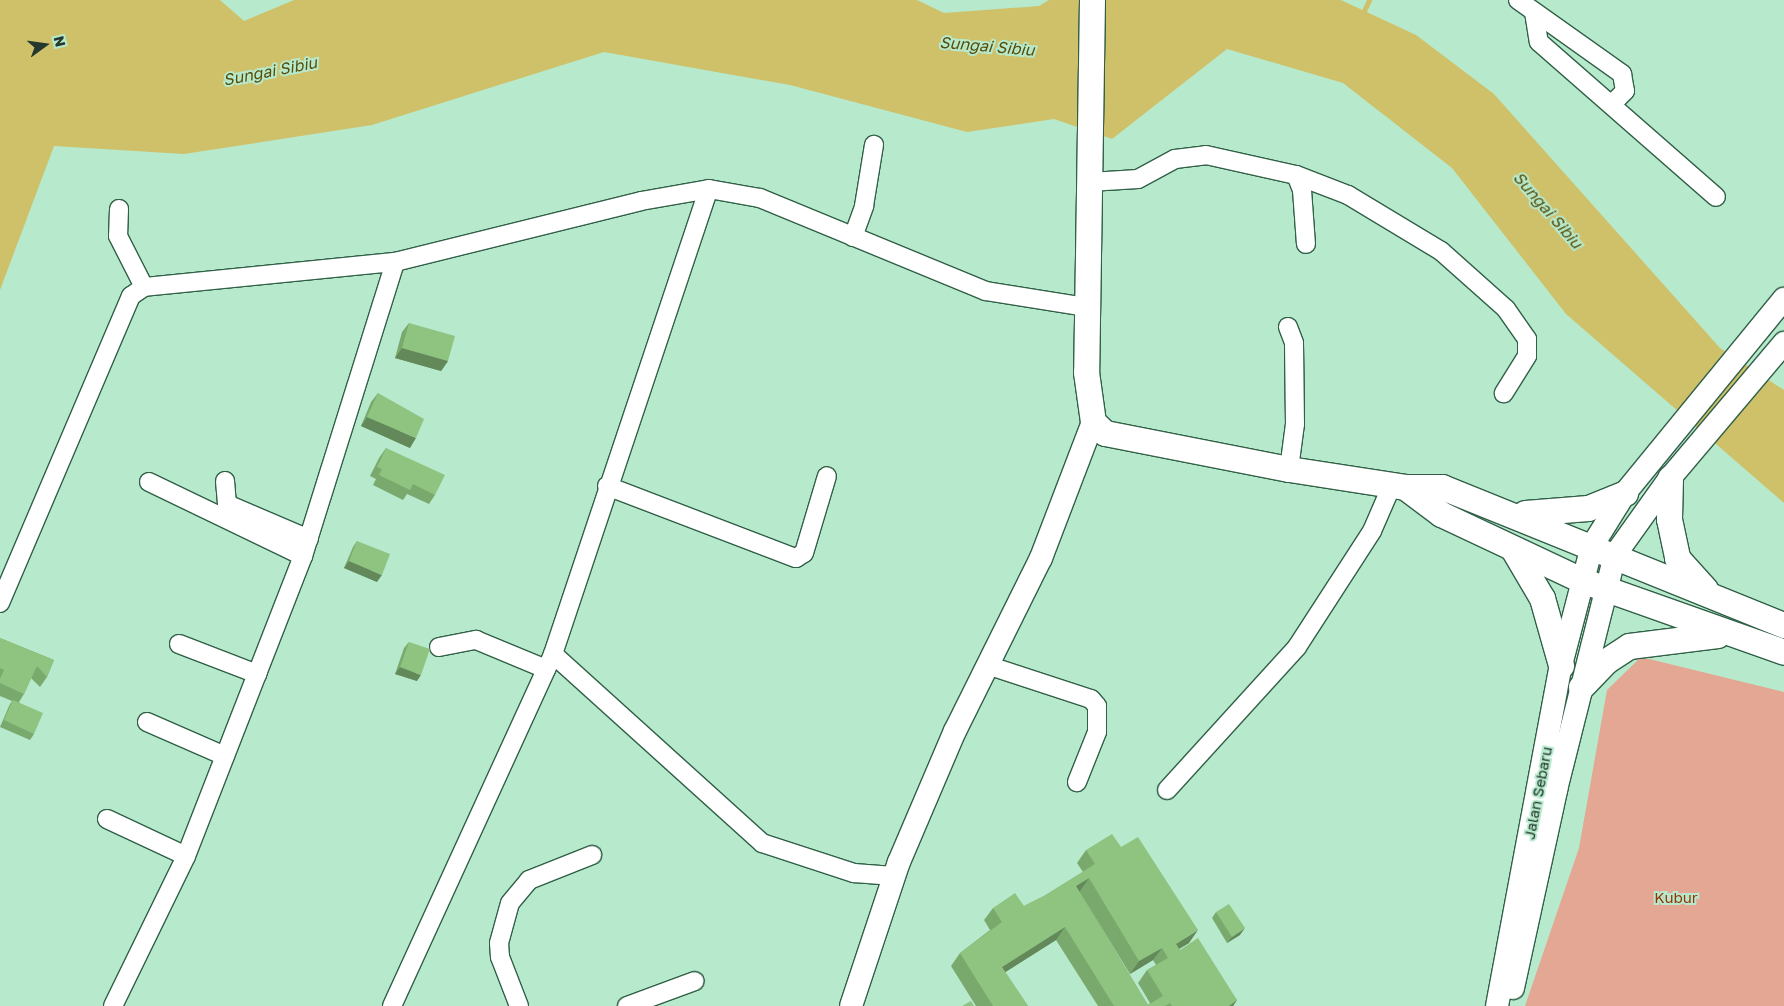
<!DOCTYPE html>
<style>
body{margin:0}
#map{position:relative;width:1784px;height:1006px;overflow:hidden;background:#b7eacd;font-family:"Golos Text",sans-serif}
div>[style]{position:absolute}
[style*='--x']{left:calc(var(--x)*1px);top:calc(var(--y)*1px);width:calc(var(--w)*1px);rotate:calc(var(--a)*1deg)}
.green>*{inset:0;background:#e3a793}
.water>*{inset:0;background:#cfc06a}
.stream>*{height:5px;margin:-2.5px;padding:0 2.5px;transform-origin:2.5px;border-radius:2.5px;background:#cfc06a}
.roads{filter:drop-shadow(1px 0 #316047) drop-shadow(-1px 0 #316047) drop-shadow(0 1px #316047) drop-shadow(0 -1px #316047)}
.minor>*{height:18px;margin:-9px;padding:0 9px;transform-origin:9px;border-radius:9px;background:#fff}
.tertiary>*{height:22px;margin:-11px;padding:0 11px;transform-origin:11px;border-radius:11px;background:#fff}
.secondary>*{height:25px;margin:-12.5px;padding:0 12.5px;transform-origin:12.5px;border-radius:12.5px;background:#fff}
.wall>*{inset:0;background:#7aa96e}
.shaded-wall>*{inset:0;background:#63895a}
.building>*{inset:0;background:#8ec480}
span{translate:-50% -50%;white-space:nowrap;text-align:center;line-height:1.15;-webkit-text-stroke:4px #b7eacd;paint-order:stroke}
.street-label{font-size:15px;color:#24382d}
.park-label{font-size:15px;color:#933107}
.water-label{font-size:16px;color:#584d08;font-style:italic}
.north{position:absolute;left:20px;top:20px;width:50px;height:50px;-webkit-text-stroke:4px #b7eacd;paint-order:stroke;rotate:76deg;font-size:14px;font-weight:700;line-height:20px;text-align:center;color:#24382d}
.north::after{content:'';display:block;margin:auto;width:18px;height:22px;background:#24382d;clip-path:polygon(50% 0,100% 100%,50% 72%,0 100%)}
</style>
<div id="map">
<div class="green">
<i style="clip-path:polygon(1641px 657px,1784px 692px,1784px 1006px,1525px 1006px,1579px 848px,1607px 690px)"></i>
</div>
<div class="water">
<i style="clip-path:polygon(0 0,220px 0,244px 21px,294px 0,917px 0,944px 13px,1039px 6px,1049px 0,1341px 0,1416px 35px,1494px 94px,1720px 348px,1784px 390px,1784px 503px,1566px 314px,1452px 168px,1343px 83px,1227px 49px,1112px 139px,1054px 119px,967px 132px,790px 85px,604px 52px,372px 125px,184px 154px,54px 146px,0 290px)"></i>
</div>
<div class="stream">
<i style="--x:1362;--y:15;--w:17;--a:-65"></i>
</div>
<div class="roads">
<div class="minor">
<i style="--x:1518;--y:0;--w:128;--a:35.4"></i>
<i style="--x:1622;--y:74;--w:17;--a:80"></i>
<i style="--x:1625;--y:91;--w:18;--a:135"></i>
<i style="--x:1534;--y:12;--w:30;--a:81"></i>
<i style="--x:1539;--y:42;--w:235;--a:41.2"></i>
<i style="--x:1296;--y:175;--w:16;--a:68"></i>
<i style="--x:1302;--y:190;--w:54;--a:85.8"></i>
<i style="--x:1090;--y:182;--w:48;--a:-3.6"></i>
<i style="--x:1138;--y:179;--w:42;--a:-28.4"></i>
<i style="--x:1175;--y:159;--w:31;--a:-7"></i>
<i style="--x:1206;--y:155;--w:92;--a:12.5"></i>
<i style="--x:1296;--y:175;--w:56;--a:21"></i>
<i style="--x:1348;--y:195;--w:109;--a:31.1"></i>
<i style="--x:1441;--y:251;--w:87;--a:41.7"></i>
<i style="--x:1506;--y:309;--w:37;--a:55"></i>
<i style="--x:1527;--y:339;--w:17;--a:90"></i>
<i style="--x:1527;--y:356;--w:44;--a:121.9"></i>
<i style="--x:119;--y:209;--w:27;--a:92"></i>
<i style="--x:118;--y:236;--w:57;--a:63"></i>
<i style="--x:853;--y:237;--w:33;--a:-70"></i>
<i style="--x:864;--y:206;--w:62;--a:-80.7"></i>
<i style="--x:1288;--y:327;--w:17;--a:69"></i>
<i style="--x:1294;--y:343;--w:81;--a:89.3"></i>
<i style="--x:1295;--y:424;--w:45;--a:97.6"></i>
<i style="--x:225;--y:481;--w:23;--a:85"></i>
<i style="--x:227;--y:504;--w:89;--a:23.1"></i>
<i style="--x:149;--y:482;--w:171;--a:25.7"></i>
<i style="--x:607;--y:486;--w:202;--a:20.9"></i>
<i style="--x:796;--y:558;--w:9;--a:-32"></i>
<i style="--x:804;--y:553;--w:80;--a:-73.4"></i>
<i style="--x:0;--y:603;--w:334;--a:-66.9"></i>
<i style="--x:131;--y:296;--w:16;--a:-35"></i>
<i style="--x:144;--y:287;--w:252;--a:-5.7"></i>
<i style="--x:395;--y:262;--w:253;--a:-13.9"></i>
<i style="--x:641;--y:201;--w:69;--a:-10"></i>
<i style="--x:709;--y:189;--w:52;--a:10"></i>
<i style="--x:760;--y:198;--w:244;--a:22.4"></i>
<i style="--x:986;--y:291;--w:101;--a:9.1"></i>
<i style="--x:179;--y:644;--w:84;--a:21"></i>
<i style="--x:439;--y:647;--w:38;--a:-11"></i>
<i style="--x:476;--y:640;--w:76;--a:22.5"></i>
<i style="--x:553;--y:654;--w:282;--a:42.1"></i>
<i style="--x:762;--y:843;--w:97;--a:18.1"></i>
<i style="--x:854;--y:873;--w:40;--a:4.3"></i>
<i style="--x:990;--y:666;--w:106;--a:18.1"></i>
<i style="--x:1091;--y:699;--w:9;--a:49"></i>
<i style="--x:1097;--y:706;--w:26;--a:90"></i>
<i style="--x:1097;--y:732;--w:54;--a:111.8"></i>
<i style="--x:147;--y:722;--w:85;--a:23.6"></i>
<i style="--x:1167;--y:790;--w:193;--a:-47.7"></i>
<i style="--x:1297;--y:647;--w:138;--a:-57.1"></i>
<i style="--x:1372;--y:531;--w:50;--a:-66.5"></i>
<i style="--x:107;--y:819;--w:87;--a:25.1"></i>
<i style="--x:113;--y:1006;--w:167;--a:-64"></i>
<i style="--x:186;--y:856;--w:322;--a:-68.7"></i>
<i style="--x:303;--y:556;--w:308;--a:-72.6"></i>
<i style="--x:392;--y:1006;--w:387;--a:-65.4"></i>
<i style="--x:553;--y:654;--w:490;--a:-71.5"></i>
<i style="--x:519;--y:1006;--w:53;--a:-111.2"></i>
<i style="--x:500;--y:957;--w:14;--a:-94"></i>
<i style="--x:499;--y:943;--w:41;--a:-74.6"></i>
<i style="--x:510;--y:903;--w:30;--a:-50"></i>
<i style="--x:529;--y:880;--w:68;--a:-21.6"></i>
<i style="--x:627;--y:1006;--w:72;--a:-20.2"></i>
</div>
<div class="tertiary">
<i style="--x:1513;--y:988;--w:203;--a:-77.7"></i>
<i style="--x:1556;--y:790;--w:242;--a:-75.9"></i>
<i style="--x:1615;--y:555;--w:95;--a:-54.5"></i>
<i style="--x:1670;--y:478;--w:177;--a:-49.8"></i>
<i style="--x:851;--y:1006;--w:152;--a:-71.6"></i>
<i style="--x:899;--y:862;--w:142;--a:-66.9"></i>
<i style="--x:955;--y:731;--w:193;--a:-63.6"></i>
<i style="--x:1041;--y:558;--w:146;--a:-69.1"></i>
<i style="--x:1497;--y:1006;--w:347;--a:-79.4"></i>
<i style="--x:1561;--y:665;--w:123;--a:-75.4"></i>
<i style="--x:1592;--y:546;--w:62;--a:-58.1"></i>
<i style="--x:1625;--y:493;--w:251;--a:-50.7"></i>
</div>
<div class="secondary">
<i style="--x:1092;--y:0;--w:372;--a:90.9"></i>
<i style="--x:1086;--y:372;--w:50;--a:82"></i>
<i style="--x:1093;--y:422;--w:16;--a:43"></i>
<i style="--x:1105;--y:433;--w:187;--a:11.1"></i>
<i style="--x:1289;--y:469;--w:117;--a:8.8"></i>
<i style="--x:1405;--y:487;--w:37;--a:0"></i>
<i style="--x:1442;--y:487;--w:369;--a:22"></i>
<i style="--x:1670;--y:478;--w:41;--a:91.4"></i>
<i style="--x:1669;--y:519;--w:40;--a:78"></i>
<i style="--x:1677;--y:558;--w:42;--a:47.9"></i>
<i style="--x:1405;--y:487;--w:45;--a:36.9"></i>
<i style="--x:1441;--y:514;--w:155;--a:25.2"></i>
<i style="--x:1581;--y:580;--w:215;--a:19.5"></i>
<i style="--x:1525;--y:513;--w:63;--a:-4.5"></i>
<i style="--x:1588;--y:508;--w:40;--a:-22"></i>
<i style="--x:1513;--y:549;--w:57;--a:59.4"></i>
<i style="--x:1542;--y:598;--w:70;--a:74.2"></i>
<i style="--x:1581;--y:687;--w:36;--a:-46"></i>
<i style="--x:1606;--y:661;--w:27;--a:-33"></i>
<i style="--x:1629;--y:646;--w:89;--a:-7.1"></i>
</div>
</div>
<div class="wall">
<i style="clip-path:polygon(409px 323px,448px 361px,441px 371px,395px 358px,402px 332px)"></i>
<i style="clip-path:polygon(378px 393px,410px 448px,361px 426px,371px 402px)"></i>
<i style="clip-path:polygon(386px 448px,435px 495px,429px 504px,407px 494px,403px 500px,373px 485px,376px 479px,370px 476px,379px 458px)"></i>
<i style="clip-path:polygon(357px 541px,377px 582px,344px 568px,353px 547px)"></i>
<i style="clip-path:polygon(0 638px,54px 660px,47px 677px,40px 687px,31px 678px,24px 694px,19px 702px,34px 734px,30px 740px,0 727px,9px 706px,12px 701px,0 696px)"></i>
<i style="clip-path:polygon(409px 642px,417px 681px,395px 674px,404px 648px)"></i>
<i style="clip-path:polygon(evenodd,1121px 847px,1189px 943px,1179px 949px,1237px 1000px,1233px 1006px,1098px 1006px,1056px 940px,1005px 972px,1028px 1006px,976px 1006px,951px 966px,960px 953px,990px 930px,984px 920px,993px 908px,1024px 906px,1044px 896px,1083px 872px,1077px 863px,1086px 850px,1121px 847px,1079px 891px,1130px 974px,1153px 960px,1156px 965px,1147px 970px,1138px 983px,1150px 1003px,1148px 1005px,1079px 891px)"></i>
<i style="clip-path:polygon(1216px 912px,1240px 935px,1227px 943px,1212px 918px)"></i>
</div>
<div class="shaded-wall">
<i style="clip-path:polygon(402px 348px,448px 361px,441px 371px,395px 358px)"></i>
<i style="clip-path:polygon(367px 417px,416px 438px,410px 448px,361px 426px)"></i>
<i style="clip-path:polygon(349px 561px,382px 575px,377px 582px,344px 568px)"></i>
<i style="clip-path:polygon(400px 667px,421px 675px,417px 681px,395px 674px)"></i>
<i style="clip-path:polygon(1089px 878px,1080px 891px,1067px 899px,1076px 886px)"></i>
<i style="clip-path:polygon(1065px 927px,1056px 940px,993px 980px,1002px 967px)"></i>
<i style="clip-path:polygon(1245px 928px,1240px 935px,1227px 943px,1232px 937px)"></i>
<i style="clip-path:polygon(1198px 930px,1189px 943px,1167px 956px,1176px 944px)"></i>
<i style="clip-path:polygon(1162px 948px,1153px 960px,1130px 974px,1139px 961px)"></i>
<i style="clip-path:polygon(1237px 1000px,1233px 1006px,1229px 1006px)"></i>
</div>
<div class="building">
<i style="clip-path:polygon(409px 323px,455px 336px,448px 361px,402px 348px)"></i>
<i style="clip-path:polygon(378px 393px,424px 419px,416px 438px,367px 417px)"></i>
<i style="clip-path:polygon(386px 448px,445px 475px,435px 495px,413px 484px,410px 490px,379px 475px,382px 469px,377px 467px)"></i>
<i style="clip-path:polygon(357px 541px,390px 554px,382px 575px,349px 561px)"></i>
<i style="clip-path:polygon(0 638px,54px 660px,47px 677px,37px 666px,24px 694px,0 683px,0 679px,4px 670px,0 668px)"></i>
<i style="clip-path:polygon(409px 642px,430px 649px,421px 675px,400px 667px)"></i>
<i style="clip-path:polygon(13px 700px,43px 713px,34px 734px,4px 720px)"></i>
<i style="clip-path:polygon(evenodd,1112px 834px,1121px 847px,1138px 837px,1198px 930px,1176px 944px,1180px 950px,1198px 938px,1237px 1000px,1229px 1006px,1172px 1006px,1170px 1003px,1165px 1006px,1114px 1006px,1065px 927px,1002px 967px,1028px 1006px,993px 1006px,960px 953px,1002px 922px,993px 908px,1015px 893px,1024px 906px,1044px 896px,1095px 864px,1086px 850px,1112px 834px,1089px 878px,1139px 961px,1162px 948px,1168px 958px,1147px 970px,1163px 996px,1148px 1005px,1076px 886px,1089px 878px)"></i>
<i style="clip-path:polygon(1229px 904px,1245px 928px,1232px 937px,1216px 912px)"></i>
<i style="clip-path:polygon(971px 1001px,974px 1006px,962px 1006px)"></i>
</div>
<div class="street-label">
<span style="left:1538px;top:793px;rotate:-79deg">Jalan Sebaru</span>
</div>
<div class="park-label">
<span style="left:1676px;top:898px">Kubur</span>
</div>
<div class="water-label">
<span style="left:987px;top:46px;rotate:5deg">Sungai Sibiu</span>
<span style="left:270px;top:71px;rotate:-11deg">Sungai Sibiu</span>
<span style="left:1548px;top:210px;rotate:49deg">Sungai Sibiu</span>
</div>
<div class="north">N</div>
</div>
